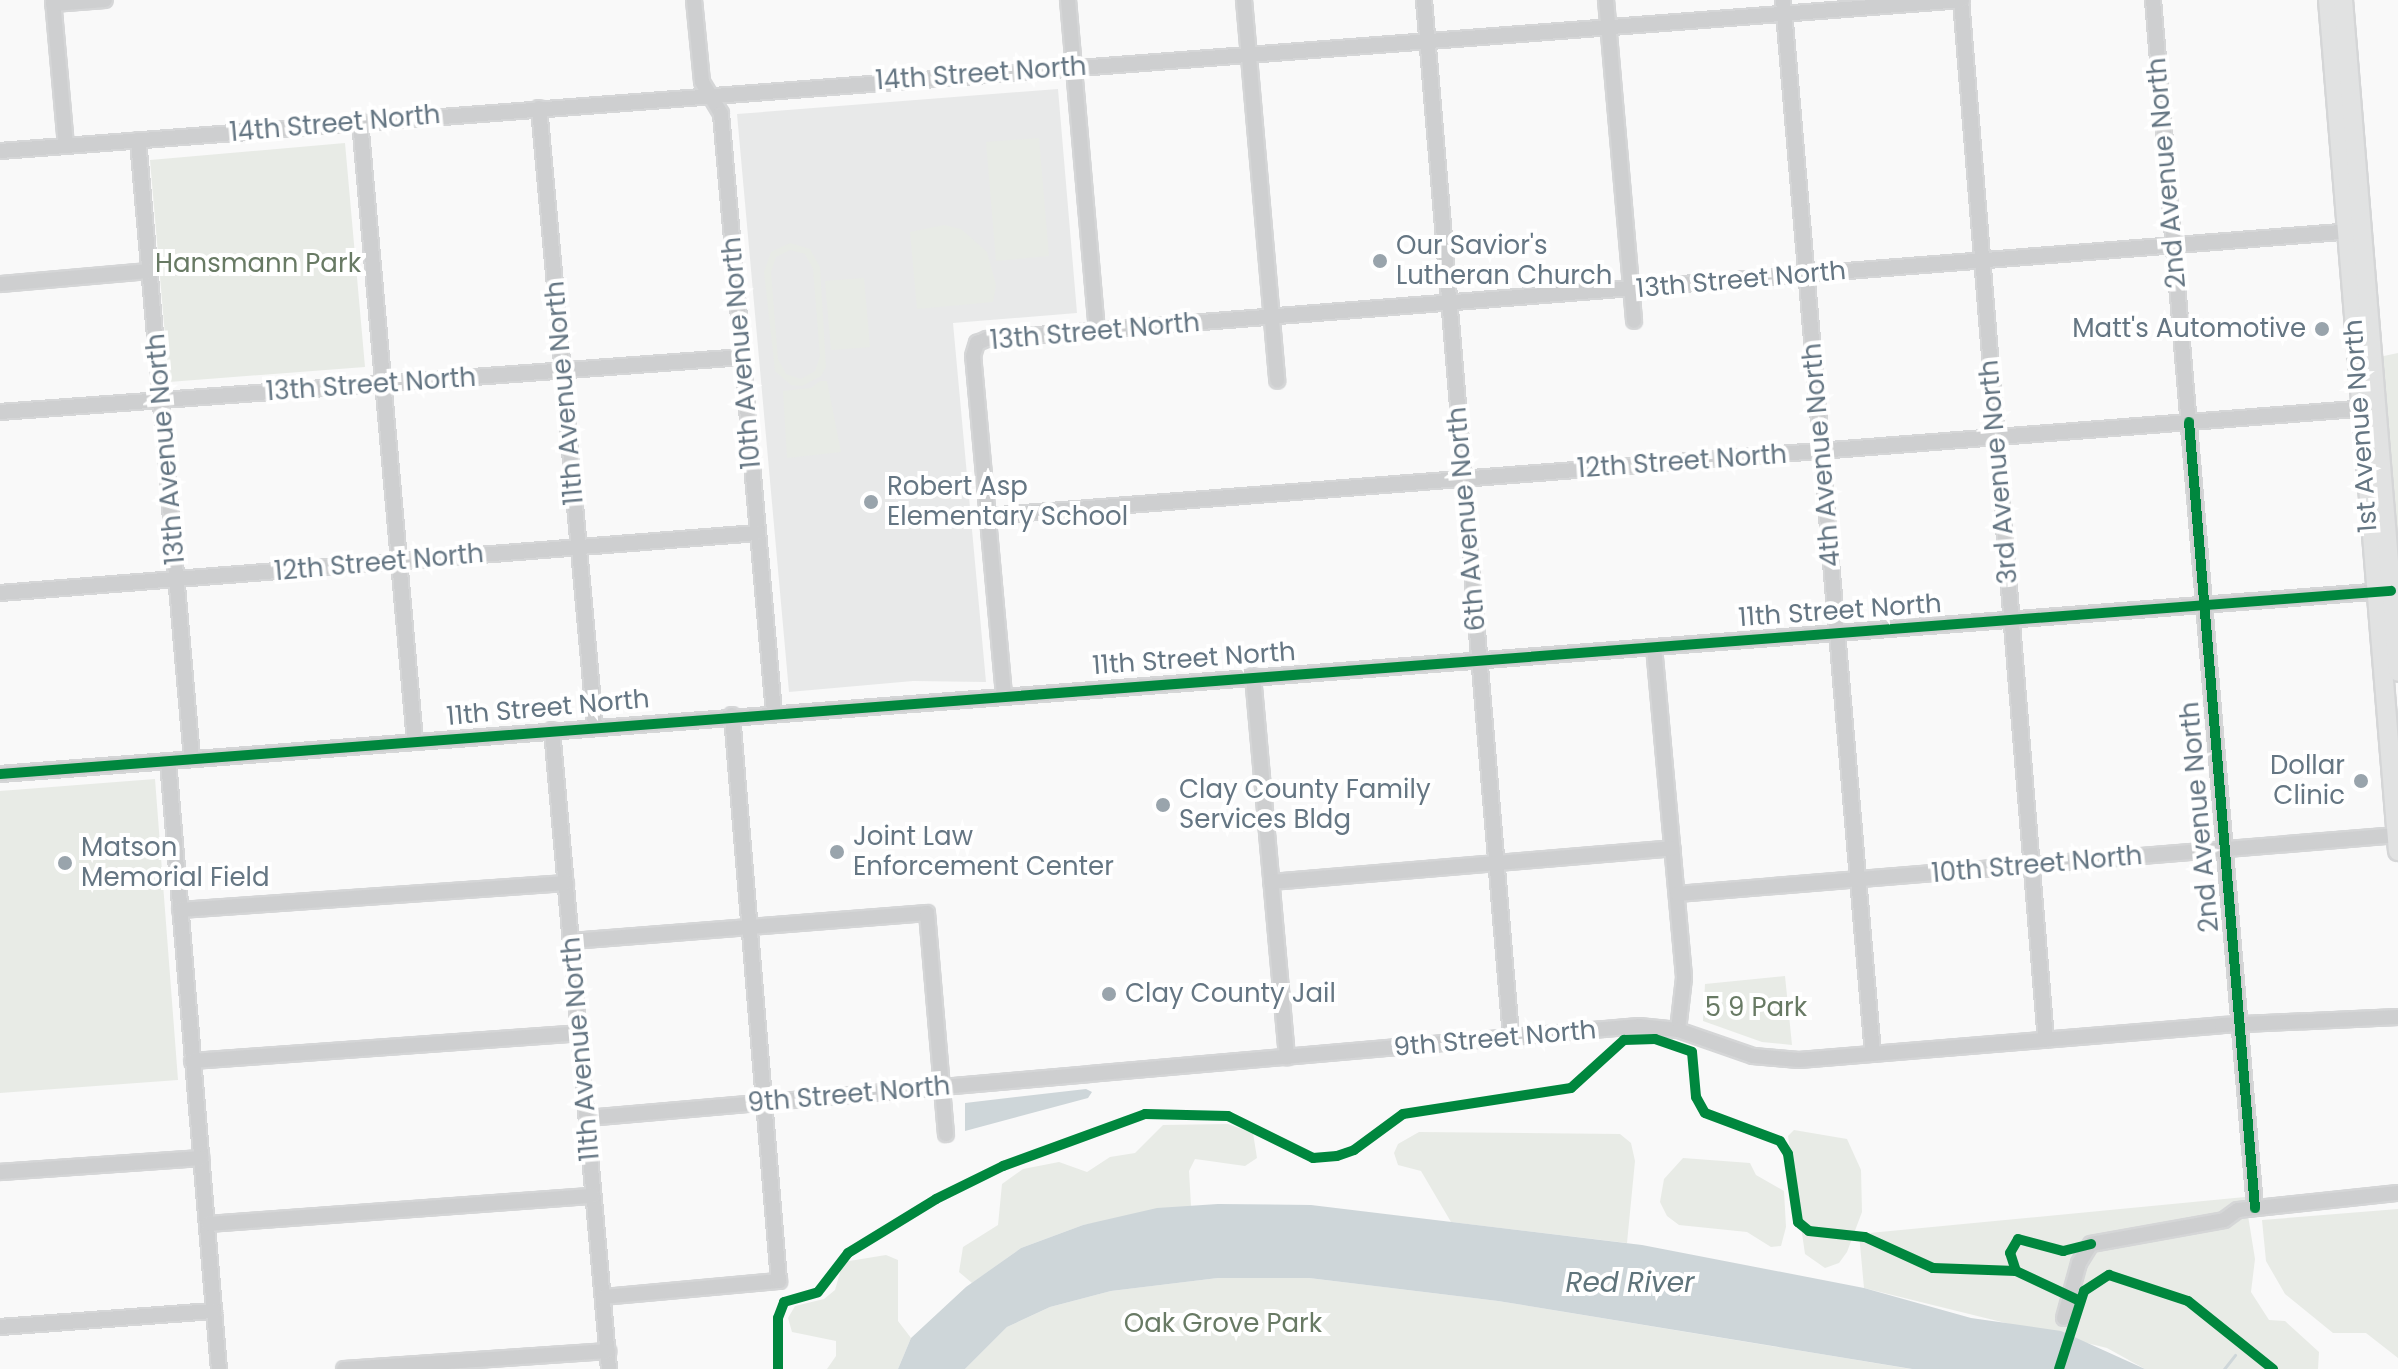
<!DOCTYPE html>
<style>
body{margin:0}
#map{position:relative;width:2398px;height:1369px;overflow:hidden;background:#f9f9f9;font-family:Poppins,sans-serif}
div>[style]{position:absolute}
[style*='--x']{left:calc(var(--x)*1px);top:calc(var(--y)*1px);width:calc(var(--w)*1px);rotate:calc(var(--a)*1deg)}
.built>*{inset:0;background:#e8e9e9}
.green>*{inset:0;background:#e8ebe6}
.water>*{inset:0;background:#ced6d9}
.stream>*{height:3px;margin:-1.5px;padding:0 1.5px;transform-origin:1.5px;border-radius:1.5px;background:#ced6d9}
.roads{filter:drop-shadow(2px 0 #d5d6d7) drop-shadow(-2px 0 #d5d6d7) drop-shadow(0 2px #d5d6d7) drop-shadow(0 -2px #d5d6d7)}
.minor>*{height:14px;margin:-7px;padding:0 7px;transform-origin:7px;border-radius:7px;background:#cecfd0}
.major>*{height:18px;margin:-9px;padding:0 9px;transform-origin:9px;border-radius:9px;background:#e1e2e2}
.cycleway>*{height:10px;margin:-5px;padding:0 5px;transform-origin:5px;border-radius:5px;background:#00873e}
.dots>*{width:22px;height:22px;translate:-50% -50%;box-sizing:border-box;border:4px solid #fff;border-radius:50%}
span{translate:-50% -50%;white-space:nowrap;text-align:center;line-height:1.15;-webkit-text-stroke:8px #fff;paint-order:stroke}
.street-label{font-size:26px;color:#657683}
.poi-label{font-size:26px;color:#657683}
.left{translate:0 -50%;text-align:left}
.right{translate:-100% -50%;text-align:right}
.park-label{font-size:26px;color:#687a64}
.water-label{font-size:28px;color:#60757c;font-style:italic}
</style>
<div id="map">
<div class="built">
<i style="clip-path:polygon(1058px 89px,1077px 313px,953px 323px,986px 682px,913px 681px,789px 692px,737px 114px)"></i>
</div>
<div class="green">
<i style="clip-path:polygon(1039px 138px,1049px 256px,996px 261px,986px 142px)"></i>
<i style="clip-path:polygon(345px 143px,365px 367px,169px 382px,150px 160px)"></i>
<i style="clip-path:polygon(944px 225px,961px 229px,987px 252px,996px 285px,993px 302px,917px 309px,910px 232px)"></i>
<i style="clip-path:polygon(evenodd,790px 243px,810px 249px,820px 267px,826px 367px,821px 376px,802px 386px,791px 385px,775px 371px,764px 272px,771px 252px,790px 243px,790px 250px,805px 254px,813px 269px,820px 356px,815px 371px,801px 379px,786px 374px,778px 359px,771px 272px,776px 257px,790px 250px)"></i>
<i style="clip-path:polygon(864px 278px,870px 347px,831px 350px,825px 281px)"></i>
<i style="clip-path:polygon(2398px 353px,2398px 546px,2379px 357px)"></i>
<i style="clip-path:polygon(820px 381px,827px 381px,841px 452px,787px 458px,783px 391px,811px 388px)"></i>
<i style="clip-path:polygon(155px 779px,178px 1080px,0 1093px,0 791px)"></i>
<i style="clip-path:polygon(1785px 976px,1792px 1045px,1762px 1042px,1703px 1021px,1705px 984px)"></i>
<i style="clip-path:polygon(1228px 1124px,1253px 1133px,1257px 1158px,1245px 1166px,1195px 1159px,1189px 1171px,1191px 1206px,1083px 1225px,1021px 1248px,972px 1283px,959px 1272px,963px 1247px,998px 1225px,1002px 1184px,1023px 1169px,1059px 1162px,1087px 1172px,1110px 1157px,1135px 1153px,1163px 1125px)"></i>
<i style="clip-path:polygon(1794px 1130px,1847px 1139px,1861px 1170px,1862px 1212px,1847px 1252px,1839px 1263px,1825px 1268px,1805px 1254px,1788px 1136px)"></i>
<i style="clip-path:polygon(1419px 1132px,1620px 1134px,1631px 1143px,1635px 1161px,1627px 1243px,1451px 1222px,1421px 1171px,1398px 1165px,1394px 1153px,1398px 1144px)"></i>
<i style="clip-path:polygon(1683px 1158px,1750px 1163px,1756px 1175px,1784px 1191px,1786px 1227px,1781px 1246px,1771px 1247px,1747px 1232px,1679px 1225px,1667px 1216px,1660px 1202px,1664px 1179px)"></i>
<i style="clip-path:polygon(2245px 1197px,2255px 1259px,2251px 1292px,2269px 1320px,2285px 1321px,2319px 1352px,2318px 1369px,2145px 1369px,2107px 1348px,1864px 1288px,1859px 1234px)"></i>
<i style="clip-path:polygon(2398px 1209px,2398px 1358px,2366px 1333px,2333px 1333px,2285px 1294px,2266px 1261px,2262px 1220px)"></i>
<i style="clip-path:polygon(886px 1255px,898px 1260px,898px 1321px,911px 1338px,898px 1369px,827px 1369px,836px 1356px,836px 1341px,792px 1332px,788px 1318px,795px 1306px,824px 1299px,835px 1290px,843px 1262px)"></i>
<i style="clip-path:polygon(1218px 1278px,1309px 1278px,1498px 1301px,1911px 1369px,965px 1369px,1007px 1327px,1050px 1307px,1111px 1291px)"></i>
</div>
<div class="water">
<i style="clip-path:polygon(1086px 1089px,1092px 1092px,1088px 1098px,965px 1131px,965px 1103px)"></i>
<i style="clip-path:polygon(1218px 1204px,1311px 1205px,1642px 1245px,1864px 1288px,1971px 1318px,2061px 1331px,2145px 1369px,1912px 1369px,1498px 1301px,1309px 1278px,1218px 1278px,1111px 1291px,1050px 1307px,1007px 1327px,965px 1369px,898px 1369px,911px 1338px,966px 1287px,1021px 1248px,1083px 1225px,1157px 1208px)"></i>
</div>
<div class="stream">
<i style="--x:2224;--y:1369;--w:18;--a:-52"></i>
</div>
<div class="roads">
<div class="minor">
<i style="--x:53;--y:0;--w:146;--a:84.9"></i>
<i style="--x:694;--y:0;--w:82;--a:84.4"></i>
<i style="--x:702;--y:82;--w:37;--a:59"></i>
<i style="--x:721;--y:114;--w:600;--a:84.94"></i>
<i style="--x:1068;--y:0;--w:332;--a:85"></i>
<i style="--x:1244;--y:0;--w:382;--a:85"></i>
<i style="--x:1424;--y:0;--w:1041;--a:85.2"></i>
<i style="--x:1606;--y:0;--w:322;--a:85"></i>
<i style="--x:1783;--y:0;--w:1058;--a:85.12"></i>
<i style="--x:1961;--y:0;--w:1043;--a:85.33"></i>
<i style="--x:2153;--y:0;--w:1212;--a:85.17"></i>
<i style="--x:53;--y:4;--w:52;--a:-4.4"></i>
<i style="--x:539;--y:108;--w:621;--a:84.82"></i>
<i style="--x:360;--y:121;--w:622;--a:84.93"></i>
<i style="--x:138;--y:140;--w:621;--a:85.01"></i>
<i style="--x:0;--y:151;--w:1968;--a:-4.4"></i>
<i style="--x:0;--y:284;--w:151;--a:-5"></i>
<i style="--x:0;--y:412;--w:745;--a:-4.23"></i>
<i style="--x:987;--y:516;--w:1385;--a:-4.47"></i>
<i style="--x:0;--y:593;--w:760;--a:-4.53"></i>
<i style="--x:1654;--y:647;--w:332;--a:84.8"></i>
<i style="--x:1684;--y:978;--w:52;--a:96.6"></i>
<i style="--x:1253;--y:676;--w:383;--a:84.9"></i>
<i style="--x:1004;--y:695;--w:340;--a:-95.2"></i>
<i style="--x:973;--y:356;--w:14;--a:-73"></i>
<i style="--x:977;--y:343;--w:11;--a:-22"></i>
<i style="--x:987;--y:339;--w:1371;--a:-4.52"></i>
<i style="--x:552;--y:730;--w:642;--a:84.9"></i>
<i style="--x:168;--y:761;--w:610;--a:85.21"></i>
<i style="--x:0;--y:774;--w:2392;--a:-4.39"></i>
<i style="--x:1271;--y:882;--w:403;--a:-4.8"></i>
<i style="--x:1677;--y:894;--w:723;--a:-4.68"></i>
<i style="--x:180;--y:910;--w:387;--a:-4"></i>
<i style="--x:572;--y:941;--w:356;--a:-4.5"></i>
<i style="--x:927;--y:913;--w:222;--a:85.1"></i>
<i style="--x:192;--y:1061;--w:388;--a:-4.1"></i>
<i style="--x:587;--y:1118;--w:1056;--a:-5"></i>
<i style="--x:1639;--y:1026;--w:39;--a:6"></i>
<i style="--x:1678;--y:1030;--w:79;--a:19.1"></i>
<i style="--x:1753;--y:1056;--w:46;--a:5"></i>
<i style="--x:1799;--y:1060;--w:424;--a:-4.7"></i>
<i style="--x:2222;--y:1025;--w:176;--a:-2.6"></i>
<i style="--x:0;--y:1172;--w:202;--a:-4"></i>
<i style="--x:208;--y:1224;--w:386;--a:-4.2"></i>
<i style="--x:603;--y:1297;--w:177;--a:-5.2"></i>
<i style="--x:779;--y:1281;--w:568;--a:-94.75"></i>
<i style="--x:2064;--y:1318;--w:57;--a:-74.7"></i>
<i style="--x:2079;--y:1263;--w:22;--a:-58"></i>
<i style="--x:2091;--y:1244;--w:135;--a:-10.2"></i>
<i style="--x:2224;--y:1220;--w:17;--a:-36"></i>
<i style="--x:2238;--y:1210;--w:161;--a:-6.1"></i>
<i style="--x:0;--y:1327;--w:215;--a:-4.3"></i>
<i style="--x:344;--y:1369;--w:265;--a:-3.9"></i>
</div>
<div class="major">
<i style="--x:2328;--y:0;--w:854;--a:85.3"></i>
<i style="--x:2343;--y:0;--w:674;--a:85.32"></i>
</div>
</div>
<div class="cycleway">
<i style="--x:2189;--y:422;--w:789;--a:85.2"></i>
<i style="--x:0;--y:774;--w:2398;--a:-4.38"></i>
<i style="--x:2016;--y:1271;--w:19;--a:-108"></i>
<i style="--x:2010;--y:1253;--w:16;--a:-60"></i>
<i style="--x:2018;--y:1239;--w:47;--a:14.9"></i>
<i style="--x:2063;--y:1251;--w:29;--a:-14"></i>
<i style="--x:778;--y:1369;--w:51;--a:-90"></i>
<i style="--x:778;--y:1318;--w:17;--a:-69"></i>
<i style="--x:784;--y:1302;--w:35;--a:-16"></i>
<i style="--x:818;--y:1292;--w:49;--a:-52.4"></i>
<i style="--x:848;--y:1253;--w:103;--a:-31.5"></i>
<i style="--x:936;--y:1199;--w:75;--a:-26.2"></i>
<i style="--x:1003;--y:1166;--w:151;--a:-20.1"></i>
<i style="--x:1145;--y:1114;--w:83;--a:1.4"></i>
<i style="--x:1228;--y:1116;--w:95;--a:26.3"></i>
<i style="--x:1313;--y:1158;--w:24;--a:-5"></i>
<i style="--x:1337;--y:1156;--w:18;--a:-19"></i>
<i style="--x:1354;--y:1150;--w:61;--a:-36.3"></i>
<i style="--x:1403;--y:1114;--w:170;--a:-8.8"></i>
<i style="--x:1571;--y:1088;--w:72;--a:-42.2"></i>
<i style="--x:1624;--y:1040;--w:31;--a:-2"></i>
<i style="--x:1655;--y:1039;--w:39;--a:19"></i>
<i style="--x:1692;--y:1052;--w:45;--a:84.9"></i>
<i style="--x:1696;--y:1097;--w:18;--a:61"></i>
<i style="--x:1705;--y:1113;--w:80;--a:20.5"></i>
<i style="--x:1780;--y:1141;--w:15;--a:58"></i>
<i style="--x:1788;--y:1154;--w:69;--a:81.6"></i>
<i style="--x:1798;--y:1222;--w:14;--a:39"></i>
<i style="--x:1809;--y:1231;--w:56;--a:6.1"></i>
<i style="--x:1865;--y:1237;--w:75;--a:24.5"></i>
<i style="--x:1933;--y:1268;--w:83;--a:2.1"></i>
<i style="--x:2016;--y:1271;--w:71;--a:25.1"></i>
<i style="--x:2059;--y:1369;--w:82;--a:-72.2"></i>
<i style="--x:2084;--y:1291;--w:30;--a:-33"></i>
<i style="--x:2109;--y:1275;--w:83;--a:18.2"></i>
<i style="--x:2188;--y:1301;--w:109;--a:38.7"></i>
</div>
<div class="dots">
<i style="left:1380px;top:261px;background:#99a4ac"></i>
<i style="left:2322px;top:329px;background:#99a4ac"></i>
<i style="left:871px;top:502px;background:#99a4ac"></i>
<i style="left:2361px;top:781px;background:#99a4ac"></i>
<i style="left:1163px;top:805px;background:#99a4ac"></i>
<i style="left:837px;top:852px;background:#99a4ac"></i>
<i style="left:65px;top:863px;background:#99a4ac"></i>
<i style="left:1109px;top:994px;background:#99a4ac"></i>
</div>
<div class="street-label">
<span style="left:981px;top:74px;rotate:-4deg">14th Street North</span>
<span style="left:335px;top:124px;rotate:-5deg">14th Street North</span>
<span style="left:2167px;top:173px;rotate:-95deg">2nd Avenue North</span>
<span style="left:1741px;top:280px;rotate:-5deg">13th Street North</span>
<span style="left:1095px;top:332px;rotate:-5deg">13th Street North</span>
<span style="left:742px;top:353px;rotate:-95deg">10th Avenue North</span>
<span style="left:371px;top:385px;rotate:-4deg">13th Street North</span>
<span style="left:565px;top:393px;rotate:-95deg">11th Avenue North</span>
<span style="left:2361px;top:426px;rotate:-94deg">1st Avenue North</span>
<span style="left:166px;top:449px;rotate:-95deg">13th Avenue North</span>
<span style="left:1822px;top:455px;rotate:-95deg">4th Avenue North</span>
<span style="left:1682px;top:462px;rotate:-4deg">12th Street North</span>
<span style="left:1999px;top:472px;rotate:-95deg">3rd Avenue North</span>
<span style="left:1467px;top:519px;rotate:-95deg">6th Avenue North</span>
<span style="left:379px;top:563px;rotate:-5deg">12th Street North</span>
<span style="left:1840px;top:611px;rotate:-4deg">11th Street North</span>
<span style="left:1194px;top:659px;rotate:-4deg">11th Street North</span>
<span style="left:548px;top:708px;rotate:-5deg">11th Street North</span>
<span style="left:2200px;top:817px;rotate:-95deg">2nd Avenue North</span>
<span style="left:2037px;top:865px;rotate:-5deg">10th Street North</span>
<span style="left:1495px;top:1039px;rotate:-5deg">9th Street North</span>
<span style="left:581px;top:1049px;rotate:-95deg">11th Avenue North</span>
<span style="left:849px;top:1095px;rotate:-5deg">9th Street North</span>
</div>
<div class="poi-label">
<span class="left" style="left:1396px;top:261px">Our Savior's<br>Lutheran Church</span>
<span class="right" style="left:2306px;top:329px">Matt's Automotive</span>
<span class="left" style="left:887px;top:502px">Robert Asp<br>Elementary School</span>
<span class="right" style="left:2345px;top:781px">Dollar<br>Clinic</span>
<span class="left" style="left:1179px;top:805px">Clay County Family<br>Services Bldg</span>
<span class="left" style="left:853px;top:852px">Joint Law<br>Enforcement Center</span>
<span class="left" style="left:81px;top:863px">Matson<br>Memorial Field</span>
<span class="left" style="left:1125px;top:994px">Clay County Jail</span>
</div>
<div class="park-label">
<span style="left:258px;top:264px">Hansmann Park</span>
<span style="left:1756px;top:1008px">5 9 Park</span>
<span style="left:1223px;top:1324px">Oak Grove Park</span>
</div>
<div class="water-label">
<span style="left:1630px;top:1283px">Red River</span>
</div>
</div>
